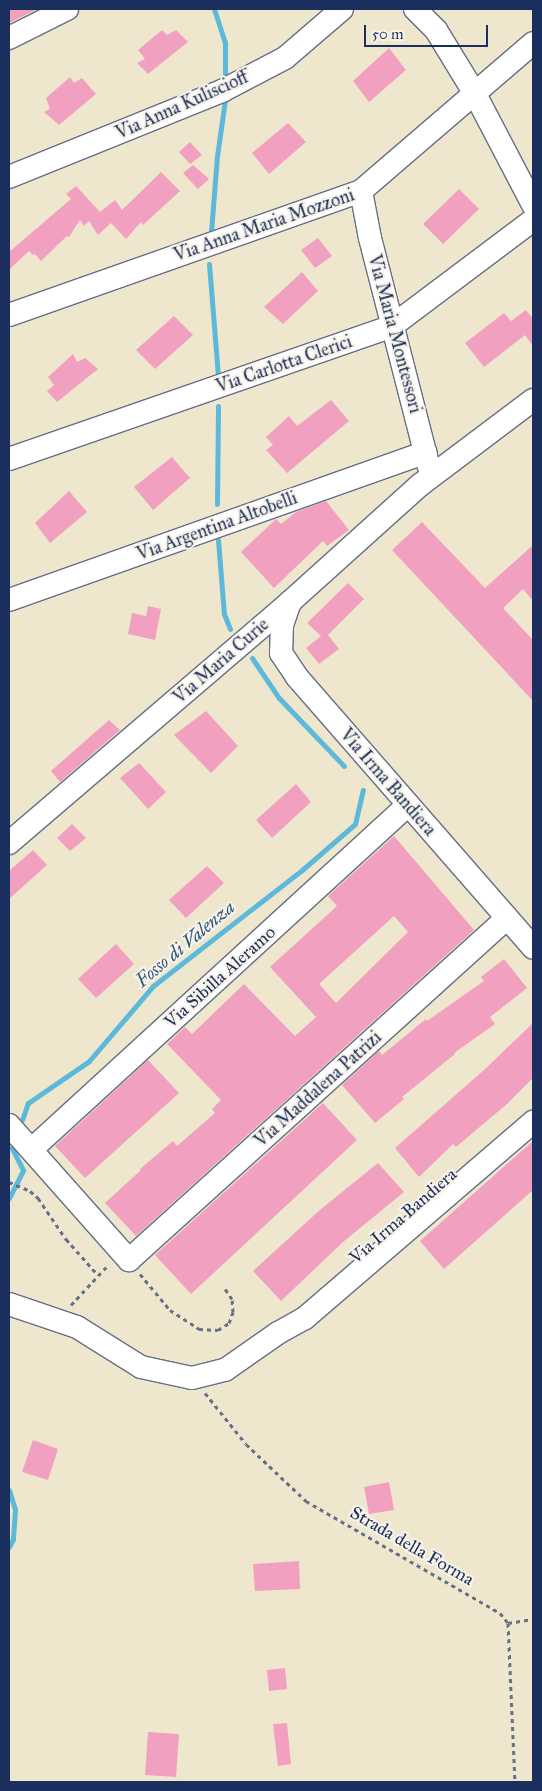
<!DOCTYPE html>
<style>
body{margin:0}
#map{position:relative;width:542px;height:1791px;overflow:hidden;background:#efe7cd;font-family:"IM FELL Great Primer",serif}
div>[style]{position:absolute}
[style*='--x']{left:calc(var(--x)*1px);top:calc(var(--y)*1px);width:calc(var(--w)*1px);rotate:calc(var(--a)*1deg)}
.stream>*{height:5px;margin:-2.5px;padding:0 2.5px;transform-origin:2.5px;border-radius:2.5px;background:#5db9da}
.building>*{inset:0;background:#f2a0c0}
.path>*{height:3px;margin-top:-1.5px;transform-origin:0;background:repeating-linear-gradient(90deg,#656f85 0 4px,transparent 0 8px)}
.roads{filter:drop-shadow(1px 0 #656f85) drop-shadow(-1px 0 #656f85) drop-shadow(0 1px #656f85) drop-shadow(0 -1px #656f85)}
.minor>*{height:22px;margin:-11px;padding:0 11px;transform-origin:11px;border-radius:11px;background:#fff}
span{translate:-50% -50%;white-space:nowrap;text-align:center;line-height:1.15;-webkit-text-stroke:4.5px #f7f3e8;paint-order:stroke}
.street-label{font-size:18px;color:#1b2f5e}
.water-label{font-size:19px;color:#2f5883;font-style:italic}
.frame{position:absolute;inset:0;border:10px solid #1b2f5e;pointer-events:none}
.scale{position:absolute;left:364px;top:25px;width:124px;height:22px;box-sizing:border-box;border:2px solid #1b2f5e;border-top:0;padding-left:6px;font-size:15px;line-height:18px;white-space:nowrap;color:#1b2f5e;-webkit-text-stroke:4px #f7f3e8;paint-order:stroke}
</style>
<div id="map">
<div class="stream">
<i style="--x:214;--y:9;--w:35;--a:72"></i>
<i style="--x:225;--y:42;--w:32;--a:90"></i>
<i style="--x:211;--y:232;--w:76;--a:-85.5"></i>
<i style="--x:217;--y:156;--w:57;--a:-81.9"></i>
<i style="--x:209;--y:264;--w:112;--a:85.4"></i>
<i style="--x:217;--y:504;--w:98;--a:-89.4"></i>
<i style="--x:218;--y:540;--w:74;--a:85.4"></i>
<i style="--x:224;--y:614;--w:16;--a:68"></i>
<i style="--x:252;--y:658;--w:48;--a:56"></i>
<i style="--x:279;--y:698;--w:94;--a:46.3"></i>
<i style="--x:22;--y:1120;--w:18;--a:-71"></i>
<i style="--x:28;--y:1103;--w:74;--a:-34.5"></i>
<i style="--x:89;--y:1061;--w:99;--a:-49.5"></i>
<i style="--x:153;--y:986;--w:189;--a:-37.9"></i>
<i style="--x:302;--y:870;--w:70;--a:-41"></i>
<i style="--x:355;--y:824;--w:35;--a:-77"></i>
<i style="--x:9;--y:1198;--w:31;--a:-63"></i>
<i style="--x:23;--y:1170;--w:25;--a:-117"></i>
<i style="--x:9;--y:1490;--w:21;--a:73"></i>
<i style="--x:15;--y:1510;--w:29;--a:94"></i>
<i style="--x:13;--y:1539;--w:9;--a:117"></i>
</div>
<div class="building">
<i style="clip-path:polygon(9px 9px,38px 9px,9px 23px)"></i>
<i style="clip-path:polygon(162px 30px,167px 35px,176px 30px,188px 42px,148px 74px,137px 63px,145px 59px,138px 50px)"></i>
<i style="clip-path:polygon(389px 48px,406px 70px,369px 102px,353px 81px)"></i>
<i style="clip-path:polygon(70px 77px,74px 83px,82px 78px,96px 94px,59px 125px,44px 112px,50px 109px,46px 98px)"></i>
<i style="clip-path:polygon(288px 123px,306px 142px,269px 174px,252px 153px)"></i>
<i style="clip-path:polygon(190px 142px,202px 155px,190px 164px,179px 152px)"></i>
<i style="clip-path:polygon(193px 165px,209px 179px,198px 189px,183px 173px)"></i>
<i style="clip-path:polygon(161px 172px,180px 191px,143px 225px,141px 222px,126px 239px,111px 223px,98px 235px,89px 221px,84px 226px,80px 220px,69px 237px,67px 236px,41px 261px,35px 254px,33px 255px,29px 251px,9px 270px,9px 252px,71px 199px,66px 194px,76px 186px,100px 212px,115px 200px,122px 210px)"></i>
<i style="clip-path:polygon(459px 189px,479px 209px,443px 244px,423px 224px)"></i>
<i style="clip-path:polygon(318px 238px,332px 256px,315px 268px,301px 250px)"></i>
<i style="clip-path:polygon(302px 272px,318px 291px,283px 324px,264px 307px)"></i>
<i style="clip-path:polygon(526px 310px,533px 319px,533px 346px,525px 335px,484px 367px,465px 343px,504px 313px,511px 321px)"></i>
<i style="clip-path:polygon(174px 316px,193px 335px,155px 369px,136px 350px)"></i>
<i style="clip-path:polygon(73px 354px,77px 362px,85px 358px,98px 369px,57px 402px,47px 391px,54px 385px,48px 377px)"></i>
<i style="clip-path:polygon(331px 400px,349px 421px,287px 473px,266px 450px,273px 445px,266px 437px,289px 416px,297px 426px)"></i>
<i style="clip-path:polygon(172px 457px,190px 478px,153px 510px,134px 487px)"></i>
<i style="clip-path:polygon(69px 491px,87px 512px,50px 543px,35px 523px)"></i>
<i style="clip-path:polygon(326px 501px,349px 530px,327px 546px,323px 541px,274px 588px,241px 552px,276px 519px,281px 524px,296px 512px)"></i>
<i style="clip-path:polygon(422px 522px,485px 588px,533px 545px,533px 601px,523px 589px,503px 608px,533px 640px,533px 701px,392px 550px)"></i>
<i style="clip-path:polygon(348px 583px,364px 599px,328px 635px,339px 649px,319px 664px,306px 648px,321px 636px,307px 623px)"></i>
<i style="clip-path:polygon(148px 606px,161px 609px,155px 640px,128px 634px,132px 613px,146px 616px)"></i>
<i style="clip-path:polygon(206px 711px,238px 746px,211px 773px,174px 735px)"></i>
<i style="clip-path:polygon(109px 720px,120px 730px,60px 782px,51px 771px)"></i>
<i style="clip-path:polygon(139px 763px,166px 792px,148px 809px,120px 778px)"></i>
<i style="clip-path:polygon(296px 784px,311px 802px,272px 838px,256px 820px)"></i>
<i style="clip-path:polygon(72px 824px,86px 838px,70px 851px,57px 838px)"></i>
<i style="clip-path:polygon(evenodd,394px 836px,474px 930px,136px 1236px,105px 1203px,141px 1170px,140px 1169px,173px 1141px,177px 1146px,215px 1113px,212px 1109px,221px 1100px,167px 1044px,185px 1027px,192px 1034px,244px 984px,295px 1036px,316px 1017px,270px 967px,337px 906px,328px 896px,394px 836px,394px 916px,408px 932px,336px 1003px,319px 984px,394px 916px)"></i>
<i style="clip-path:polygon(33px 850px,47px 865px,9px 899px,9px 871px)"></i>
<i style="clip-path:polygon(207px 866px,224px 883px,186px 918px,169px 900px)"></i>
<i style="clip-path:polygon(116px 944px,134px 964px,96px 998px,78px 979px)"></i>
<i style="clip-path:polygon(504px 959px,527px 988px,490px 1017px,495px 1024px,454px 1053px,455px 1054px,402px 1097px,404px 1099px,375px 1123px,342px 1085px,379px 1051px,382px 1055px,426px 1019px,427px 1021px,484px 981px,481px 977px)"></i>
<i style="clip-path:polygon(533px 1023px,533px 1078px,507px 1104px,456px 1147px,453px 1144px,419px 1177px,395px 1148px,484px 1070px)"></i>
<i style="clip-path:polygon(148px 1060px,179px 1093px,85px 1178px,55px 1146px)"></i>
<i style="clip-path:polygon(323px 1103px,357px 1140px,191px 1294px,155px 1255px)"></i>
<i style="clip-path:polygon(533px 1141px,533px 1190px,444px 1269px,420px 1241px)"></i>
<i style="clip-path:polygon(378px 1163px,404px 1192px,343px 1242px,281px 1301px,253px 1271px,321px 1209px)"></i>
<i style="clip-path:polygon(33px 1440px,58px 1449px,48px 1480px,22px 1472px)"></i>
<i style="clip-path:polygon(389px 1482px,394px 1510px,369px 1514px,364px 1487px)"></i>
<i style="clip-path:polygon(299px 1561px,300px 1589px,255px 1591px,253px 1564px)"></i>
<i style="clip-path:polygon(285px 1668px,287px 1689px,269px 1691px,267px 1670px)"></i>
<i style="clip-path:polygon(287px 1723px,291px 1764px,278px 1766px,273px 1724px)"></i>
<i style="clip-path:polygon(148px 1732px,179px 1734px,176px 1777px,145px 1775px)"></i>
</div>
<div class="path">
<i style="--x:9;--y:1182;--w:23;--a:23"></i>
<i style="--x:30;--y:1191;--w:11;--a:41"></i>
<i style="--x:38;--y:1198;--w:50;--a:55.7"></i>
<i style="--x:66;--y:1239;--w:48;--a:48.4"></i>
<i style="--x:140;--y:1274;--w:47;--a:50.2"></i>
<i style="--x:170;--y:1310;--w:35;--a:33"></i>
<i style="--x:199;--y:1329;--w:19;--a:3"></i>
<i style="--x:218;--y:1330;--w:13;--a:-32"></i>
<i style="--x:229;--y:1323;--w:12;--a:-70"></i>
<i style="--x:233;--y:1312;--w:13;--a:-94"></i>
<i style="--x:232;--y:1299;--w:14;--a:-124"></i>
<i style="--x:71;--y:1305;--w:56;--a:-47.2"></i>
<i style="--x:205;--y:1393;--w:65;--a:51.2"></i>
<i style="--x:246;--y:1444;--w:83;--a:43.5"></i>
<i style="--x:306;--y:1501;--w:224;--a:30"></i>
<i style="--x:500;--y:1613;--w:13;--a:51"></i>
<i style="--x:508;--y:1623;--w:159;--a:87.5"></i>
<i style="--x:508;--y:1623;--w:25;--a:-9"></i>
</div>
<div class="roads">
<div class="minor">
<i style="--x:415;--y:9;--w:30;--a:45"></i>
<i style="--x:436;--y:30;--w:75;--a:58.6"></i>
<i style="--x:475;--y:94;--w:125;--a:62.4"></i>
<i style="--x:9;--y:38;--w:65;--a:-26.6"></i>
<i style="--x:9;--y:177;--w:230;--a:-22"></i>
<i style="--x:222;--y:91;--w:71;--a:-27.6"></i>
<i style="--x:285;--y:58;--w:75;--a:-40.7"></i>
<i style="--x:361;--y:191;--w:48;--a:79.2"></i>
<i style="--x:370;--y:238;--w:236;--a:75.6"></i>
<i style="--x:9;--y:315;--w:373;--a:-19.4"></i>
<i style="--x:361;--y:191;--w:227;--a:-40.7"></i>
<i style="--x:9;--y:459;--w:405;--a:-19.1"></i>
<i style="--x:392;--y:326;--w:176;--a:-36.9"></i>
<i style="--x:9;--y:600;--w:442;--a:-19.5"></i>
<i style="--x:290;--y:602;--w:24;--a:109"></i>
<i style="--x:282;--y:625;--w:28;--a:92"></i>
<i style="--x:281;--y:653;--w:29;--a:56"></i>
<i style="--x:297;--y:677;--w:359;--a:48.9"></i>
<i style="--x:9;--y:843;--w:370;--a:-40.6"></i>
<i style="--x:290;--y:602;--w:175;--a:-42"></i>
<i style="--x:420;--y:485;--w:141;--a:-37"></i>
<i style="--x:9;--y:1125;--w:181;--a:48.4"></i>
<i style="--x:129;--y:1260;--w:510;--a:-42.14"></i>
<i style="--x:32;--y:1149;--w:510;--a:-42.46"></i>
<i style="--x:9;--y:1304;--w:72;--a:18.7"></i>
<i style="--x:77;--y:1327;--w:75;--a:32"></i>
<i style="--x:141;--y:1367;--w:52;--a:12.2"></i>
<i style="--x:192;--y:1378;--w:34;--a:-14"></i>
<i style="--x:225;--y:1370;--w:65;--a:-34.9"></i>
<i style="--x:278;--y:1333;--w:31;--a:-29"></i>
<i style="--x:305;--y:1318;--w:301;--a:-40.7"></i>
</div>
</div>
<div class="street-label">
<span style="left:182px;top:105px;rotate:-24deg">Via Anna Kuliscioff</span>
<span style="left:264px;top:225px;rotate:-19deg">Via Anna Maria Mozzoni</span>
<span style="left:395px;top:334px;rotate:75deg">Via Maria Montessori</span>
<span style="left:284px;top:364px;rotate:-19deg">Via Carlotta Clerici</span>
<span style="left:217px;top:526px;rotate:-20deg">Via Argentina Altobelli</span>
<span style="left:221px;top:661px;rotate:-41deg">Via Maria Curie</span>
<span style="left:388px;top:782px;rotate:49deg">Via Irma Bandiera</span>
<span style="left:220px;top:977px;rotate:-42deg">Via Sibilla Aleramo</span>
<span style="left:318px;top:1089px;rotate:-42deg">Via Maddalena Patrizi</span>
<span style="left:403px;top:1216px;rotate:-41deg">Via Irma Bandiera</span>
<span style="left:412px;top:1546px;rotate:30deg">Strada della Forma</span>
</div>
<div class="water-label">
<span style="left:185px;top:944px;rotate:-40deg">Fosso di Valenza</span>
</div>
<div class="frame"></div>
<div class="scale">50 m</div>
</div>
